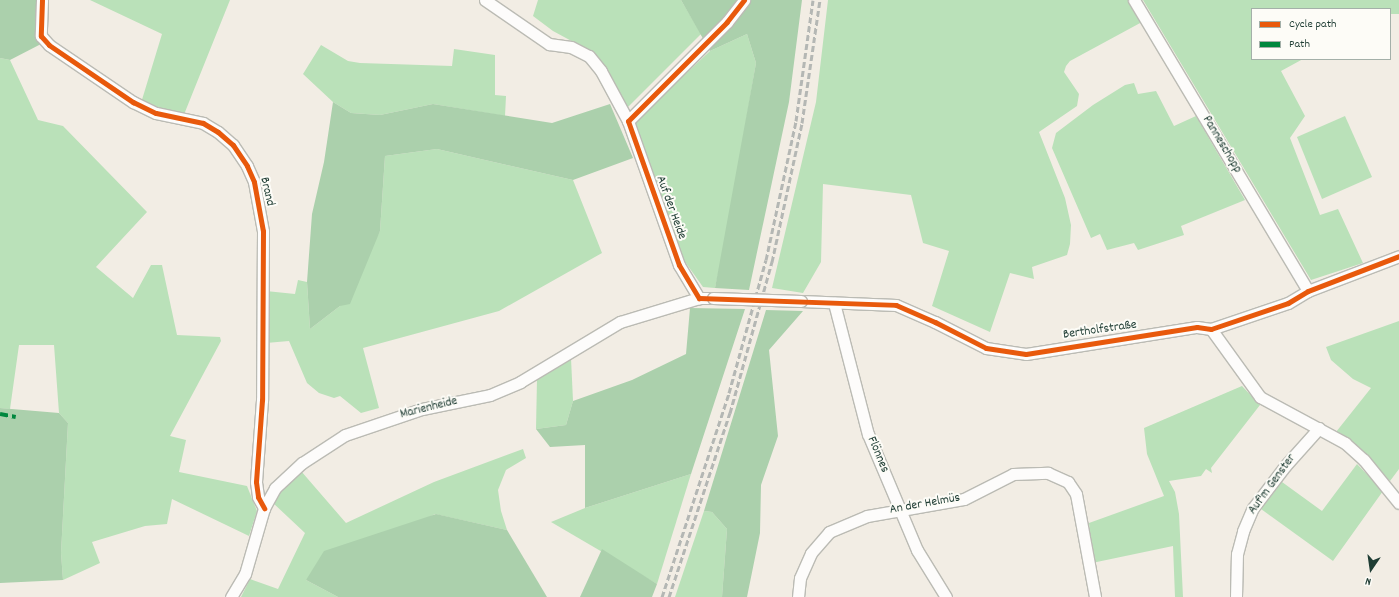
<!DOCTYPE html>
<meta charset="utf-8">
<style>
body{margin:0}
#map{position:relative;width:1399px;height:597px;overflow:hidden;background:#f2ede4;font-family:Dekko,sans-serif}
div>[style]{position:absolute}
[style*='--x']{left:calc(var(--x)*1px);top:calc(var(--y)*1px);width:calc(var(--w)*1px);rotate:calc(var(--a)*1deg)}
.green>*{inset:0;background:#bae1b9}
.forest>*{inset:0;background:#abd0ac}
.roads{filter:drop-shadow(1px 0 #bbbbb4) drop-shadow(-1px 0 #bbbbb4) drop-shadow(0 1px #bbbbb4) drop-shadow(0 -1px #bbbbb4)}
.minor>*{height:11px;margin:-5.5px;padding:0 5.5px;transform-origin:5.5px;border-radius:5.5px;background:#fdfcfb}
.rail>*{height:3px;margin-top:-1.5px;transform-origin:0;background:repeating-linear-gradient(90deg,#b4b7b4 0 6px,transparent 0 9px)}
.bridges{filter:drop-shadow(1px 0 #bbbbb4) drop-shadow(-1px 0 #bbbbb4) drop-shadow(0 1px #bbbbb4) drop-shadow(0 -1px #bbbbb4)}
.minor-bridge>*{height:11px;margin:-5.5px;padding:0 5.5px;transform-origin:5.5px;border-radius:5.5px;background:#fdfcfb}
.quiet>*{height:4px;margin-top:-2px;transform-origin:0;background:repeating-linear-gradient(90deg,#00873e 0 8px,transparent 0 12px)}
.cycleway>*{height:5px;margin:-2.5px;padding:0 2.5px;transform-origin:2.5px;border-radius:2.5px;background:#e8590c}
span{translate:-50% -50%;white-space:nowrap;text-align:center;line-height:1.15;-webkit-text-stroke:4px #fdfcf7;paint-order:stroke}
.street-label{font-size:13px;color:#1f3d34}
.legend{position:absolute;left:1251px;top:8px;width:140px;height:52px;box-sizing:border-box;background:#fdfcf7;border:1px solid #a4b0a9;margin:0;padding:5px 7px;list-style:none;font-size:12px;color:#1f3d34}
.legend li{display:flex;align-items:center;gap:8px;height:20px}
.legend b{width:20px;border:1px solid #a4b0a9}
.north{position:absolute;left:1351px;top:549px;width:40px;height:40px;-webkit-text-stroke:3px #fdfcf7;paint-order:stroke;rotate:193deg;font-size:11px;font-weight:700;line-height:16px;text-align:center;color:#1f3d34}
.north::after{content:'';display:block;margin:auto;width:14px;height:18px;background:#1f3d34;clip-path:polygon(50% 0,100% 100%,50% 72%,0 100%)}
</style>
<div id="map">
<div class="green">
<i style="clip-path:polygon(90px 0,230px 0,183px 117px,141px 103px,162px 34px)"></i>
<i style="clip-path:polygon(538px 0,681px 0,701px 34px,627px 108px,590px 51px,553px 31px,533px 16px)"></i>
<i style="clip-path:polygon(828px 0,1128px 0,1142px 22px,1070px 61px,1066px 66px,1064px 72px,1079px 94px,1077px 106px,1039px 132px,1065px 198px,1071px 225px,1070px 244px,1067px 255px,1032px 267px,1034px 279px,1010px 273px,990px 332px,932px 306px,949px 251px,923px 243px,911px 195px,823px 184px,821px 262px,803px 293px,772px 288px,816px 102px)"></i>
<i style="clip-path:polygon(1143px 0,1399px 0,1399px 14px,1390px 14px,1390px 9px,1252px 9px,1252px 59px,1303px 59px,1281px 71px,1305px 116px,1290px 138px,1320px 215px,1338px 209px,1363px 263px,1311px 280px)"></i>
<i style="clip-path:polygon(747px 34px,756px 63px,726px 238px,715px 288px,703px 287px,678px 252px,635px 121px,710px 51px)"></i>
<i style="clip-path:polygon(321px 45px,348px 61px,360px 63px,452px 66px,454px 49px,495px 55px,495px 95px,506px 96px,505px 116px,433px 104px,380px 115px,351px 113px,333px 102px,303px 74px)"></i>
<i style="clip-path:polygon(0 58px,10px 60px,38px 120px,63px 126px,147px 212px,96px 267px,133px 298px,151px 265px,162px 265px,177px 335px,220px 337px,221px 341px,170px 436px,186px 440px,179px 472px,247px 486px,257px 511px,249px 536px,172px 499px,167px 524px,145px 526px,92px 542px,100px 563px,63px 580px,61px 553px,68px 423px,59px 413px,54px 345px,19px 345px,10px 409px,0 408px)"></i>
<i style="clip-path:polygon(1134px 83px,1138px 94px,1156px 91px,1174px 126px,1196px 116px,1245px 200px,1181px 226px,1184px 235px,1138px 250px,1134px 243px,1107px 250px,1100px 234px,1091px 238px,1052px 148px,1056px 133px,1093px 105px,1125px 85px)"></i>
<i style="clip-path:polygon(1345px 116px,1372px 177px,1322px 199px,1297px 137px)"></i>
<i style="clip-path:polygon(437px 149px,573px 180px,602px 253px,499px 311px,363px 348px,379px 408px,361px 413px,340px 396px,334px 398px,319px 393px,307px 383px,289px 341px,266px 343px,266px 291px,295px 294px,298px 280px,307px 282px,310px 329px,340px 306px,380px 231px,385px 156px)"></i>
<i style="clip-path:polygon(1399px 321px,1399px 469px,1390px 481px,1366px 454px,1336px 432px,1371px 388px,1353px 379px,1331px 360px,1326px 347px)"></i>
<i style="clip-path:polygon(571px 358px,573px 401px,566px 425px,536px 429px,537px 379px)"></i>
<i style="clip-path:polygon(1242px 386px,1260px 405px,1211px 468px,1212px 473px,1206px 469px,1201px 476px,1169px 481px,1175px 492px,1179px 514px,1183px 597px,1175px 597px,1173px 546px,1092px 563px,1089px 523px,1164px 496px,1147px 454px,1144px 428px)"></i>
<i style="clip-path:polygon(523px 449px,526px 458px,506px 470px,498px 490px,501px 511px,507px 530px,435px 514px,306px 580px,338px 597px,241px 597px,250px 579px,278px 589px,305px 533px,272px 502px,301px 471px,346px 523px,434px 482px)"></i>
<i style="clip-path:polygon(1357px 464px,1383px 491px,1333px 561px,1261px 509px,1282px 482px,1322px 511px)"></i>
<i style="clip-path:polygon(691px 474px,657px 584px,551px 522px,585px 508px)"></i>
<i style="clip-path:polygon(704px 511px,712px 512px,727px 529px,722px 597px,675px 597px)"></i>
</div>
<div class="forest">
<i style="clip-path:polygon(0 0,40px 0,41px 44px,10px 60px,0 58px)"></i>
<i style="clip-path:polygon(681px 0,802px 0,789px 102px,749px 290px,715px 288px,756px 63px,747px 34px,710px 51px)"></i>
<i style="clip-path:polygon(333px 102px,351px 113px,380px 115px,433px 104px,552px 123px,610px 104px,633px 158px,573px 180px,437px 149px,385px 156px,380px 231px,350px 304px,340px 306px,310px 329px,307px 282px,312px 214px,324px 162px)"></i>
<i style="clip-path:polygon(690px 308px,745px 309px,691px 474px,585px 508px,585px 445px,550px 447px,536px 429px,566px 425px,573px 401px,632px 380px,686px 354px)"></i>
<i style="clip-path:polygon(766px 310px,803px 311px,769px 350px,778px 436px,761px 485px,760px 533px,747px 597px,722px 597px,727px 529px,712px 512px,704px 511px)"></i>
<i style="clip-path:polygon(0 408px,59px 413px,68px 423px,61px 553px,63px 580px,0 583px)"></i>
<i style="clip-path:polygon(436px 514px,507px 530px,547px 597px,338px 597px,306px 580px,324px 551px)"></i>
<i style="clip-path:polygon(602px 549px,657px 584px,652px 597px,580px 597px)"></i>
</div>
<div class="roads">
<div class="minor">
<i style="--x:42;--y:0;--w:36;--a:92"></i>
<i style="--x:41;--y:36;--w:12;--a:48"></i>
<i style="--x:49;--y:45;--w:102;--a:34.2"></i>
<i style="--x:133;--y:102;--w:25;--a:26"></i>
<i style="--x:156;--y:113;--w:48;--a:12"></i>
<i style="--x:203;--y:123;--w:17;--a:31"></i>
<i style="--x:218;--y:132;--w:20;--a:41"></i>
<i style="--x:233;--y:145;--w:25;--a:56"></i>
<i style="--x:247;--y:166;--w:17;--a:66"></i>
<i style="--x:254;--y:182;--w:50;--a:79.6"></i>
<i style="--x:263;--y:231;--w:169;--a:90.3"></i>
<i style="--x:262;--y:400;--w:82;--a:94.2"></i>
<i style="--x:256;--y:482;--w:15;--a:82"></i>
<i style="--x:258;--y:497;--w:13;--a:61"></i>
<i style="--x:485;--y:0;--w:78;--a:34.5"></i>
<i style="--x:549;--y:44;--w:22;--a:8"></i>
<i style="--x:571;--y:47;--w:20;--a:27"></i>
<i style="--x:589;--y:56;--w:19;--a:51"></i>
<i style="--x:601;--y:71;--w:57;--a:61.6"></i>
<i style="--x:628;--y:121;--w:153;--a:70.5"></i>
<i style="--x:679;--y:265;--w:39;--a:59"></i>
<i style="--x:1134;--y:0;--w:339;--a:59.1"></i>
<i style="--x:628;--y:121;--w:140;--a:-45"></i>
<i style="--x:727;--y:22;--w:28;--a:-52"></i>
<i style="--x:801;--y:301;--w:95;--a:2.4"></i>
<i style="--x:896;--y:305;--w:43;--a:23.6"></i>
<i style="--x:935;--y:322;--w:57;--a:27"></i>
<i style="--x:986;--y:348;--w:40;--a:8.5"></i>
<i style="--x:1026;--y:354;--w:173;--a:-9"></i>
<i style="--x:1197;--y:327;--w:14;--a:8"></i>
<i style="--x:1211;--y:329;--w:81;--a:-18.7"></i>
<i style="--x:1288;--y:303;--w:23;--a:-31"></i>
<i style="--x:1308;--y:291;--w:97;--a:-21"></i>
<i style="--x:834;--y:303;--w:135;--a:75.5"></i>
<i style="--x:868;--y:434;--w:126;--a:67.1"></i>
<i style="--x:917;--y:550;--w:55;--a:58.3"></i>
<i style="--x:1211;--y:329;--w:84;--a:54.2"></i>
<i style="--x:1260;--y:397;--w:97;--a:28.4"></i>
<i style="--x:1345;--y:443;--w:25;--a:42"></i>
<i style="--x:1364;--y:460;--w:55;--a:50.9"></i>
<i style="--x:231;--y:597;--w:27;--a:-59"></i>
<i style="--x:245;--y:574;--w:69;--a:-73.9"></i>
<i style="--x:264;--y:508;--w:23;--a:-61"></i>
<i style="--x:275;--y:488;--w:37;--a:-43"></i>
<i style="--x:302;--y:463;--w:51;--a:-33.1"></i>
<i style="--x:345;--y:435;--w:81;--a:-18.7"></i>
<i style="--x:422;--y:409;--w:69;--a:-11.6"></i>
<i style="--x:490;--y:395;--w:33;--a:-23"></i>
<i style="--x:520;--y:382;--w:117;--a:-31"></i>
<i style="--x:620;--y:322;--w:83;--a:-16.9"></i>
<i style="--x:699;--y:298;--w:14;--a:0"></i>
<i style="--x:798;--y:597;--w:19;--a:-84"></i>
<i style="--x:800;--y:578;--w:27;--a:-66"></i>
<i style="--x:811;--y:553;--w:28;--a:-49"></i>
<i style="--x:829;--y:532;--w:41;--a:-22.8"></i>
<i style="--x:867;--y:516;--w:98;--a:-9.9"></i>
<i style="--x:964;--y:499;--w:55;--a:-27"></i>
<i style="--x:1013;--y:474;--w:35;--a:-2"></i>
<i style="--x:1048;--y:473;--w:22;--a:24"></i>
<i style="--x:1068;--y:482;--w:14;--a:56"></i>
<i style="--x:1076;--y:494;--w:105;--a:79.5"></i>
<i style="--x:1236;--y:597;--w:43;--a:-88.7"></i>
<i style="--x:1237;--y:554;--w:24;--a:-75"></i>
<i style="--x:1243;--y:531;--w:25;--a:-67"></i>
<i style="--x:1253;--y:508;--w:53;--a:-52.7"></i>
<i style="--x:1285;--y:466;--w:51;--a:-48.2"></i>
</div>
</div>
<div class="rail">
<i style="--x:662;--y:597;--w:215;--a:-71.8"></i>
<i style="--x:729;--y:393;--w:138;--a:-74.5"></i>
<i style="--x:766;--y:260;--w:142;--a:-77.8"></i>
<i style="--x:796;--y:121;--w:122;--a:-82"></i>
<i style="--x:669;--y:597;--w:194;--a:-71.7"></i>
<i style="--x:730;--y:413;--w:157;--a:-74.5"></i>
<i style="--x:772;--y:262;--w:142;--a:-77.8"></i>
<i style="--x:802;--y:123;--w:124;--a:-81.7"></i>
</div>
<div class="bridges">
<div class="minor-bridge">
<i style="--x:713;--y:298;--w:88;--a:2"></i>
</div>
</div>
<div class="quiet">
<i style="--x:0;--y:414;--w:16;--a:11"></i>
</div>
<div class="cycleway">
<i style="--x:42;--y:0;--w:36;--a:92"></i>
<i style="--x:41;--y:36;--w:12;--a:48"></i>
<i style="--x:49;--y:45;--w:102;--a:34.2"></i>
<i style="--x:133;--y:102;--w:25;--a:26"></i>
<i style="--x:156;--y:113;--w:48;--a:12"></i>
<i style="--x:203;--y:123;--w:17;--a:31"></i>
<i style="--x:218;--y:132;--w:20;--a:41"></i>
<i style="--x:233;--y:145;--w:25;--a:56"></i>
<i style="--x:247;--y:166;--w:17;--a:66"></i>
<i style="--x:254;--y:182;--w:50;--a:79.6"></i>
<i style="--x:263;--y:231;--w:169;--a:90.3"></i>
<i style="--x:262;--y:400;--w:82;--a:94.2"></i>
<i style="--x:256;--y:482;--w:15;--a:82"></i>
<i style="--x:258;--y:497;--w:13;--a:61"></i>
<i style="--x:744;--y:0;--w:28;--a:128"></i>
<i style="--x:727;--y:22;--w:140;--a:135"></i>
<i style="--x:628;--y:121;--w:153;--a:70.5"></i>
<i style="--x:679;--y:265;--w:39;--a:59"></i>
<i style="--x:699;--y:298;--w:197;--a:2"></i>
<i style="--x:896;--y:305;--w:43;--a:23.6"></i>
<i style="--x:935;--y:322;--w:57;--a:27"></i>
<i style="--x:986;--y:348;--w:40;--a:8.5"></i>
<i style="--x:1026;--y:354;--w:173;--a:-9"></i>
<i style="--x:1197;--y:327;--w:14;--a:8"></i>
<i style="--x:1211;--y:329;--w:81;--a:-18.7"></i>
<i style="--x:1288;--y:303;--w:23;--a:-31"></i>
<i style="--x:1308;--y:291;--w:97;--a:-21"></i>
</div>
<div class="street-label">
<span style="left:1221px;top:145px;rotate:59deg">Panneschopp</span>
<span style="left:266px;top:192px;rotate:77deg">Brand</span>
<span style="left:670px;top:208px;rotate:70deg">Auf der Heide</span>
<span style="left:1100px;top:331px;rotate:-8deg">Bertholfstraße</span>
<span style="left:429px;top:409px;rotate:-14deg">Marienheide</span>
<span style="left:877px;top:455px;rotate:67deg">Flönnes</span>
<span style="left:1273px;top:485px;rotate:-54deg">Auf'm Genster</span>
<span style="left:925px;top:505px;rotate:-10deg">An der Helmüs</span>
</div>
<ul class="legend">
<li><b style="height:5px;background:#e8590c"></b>Cycle path</li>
<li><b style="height:5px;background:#00873e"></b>Path</li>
</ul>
<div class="north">N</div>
</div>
